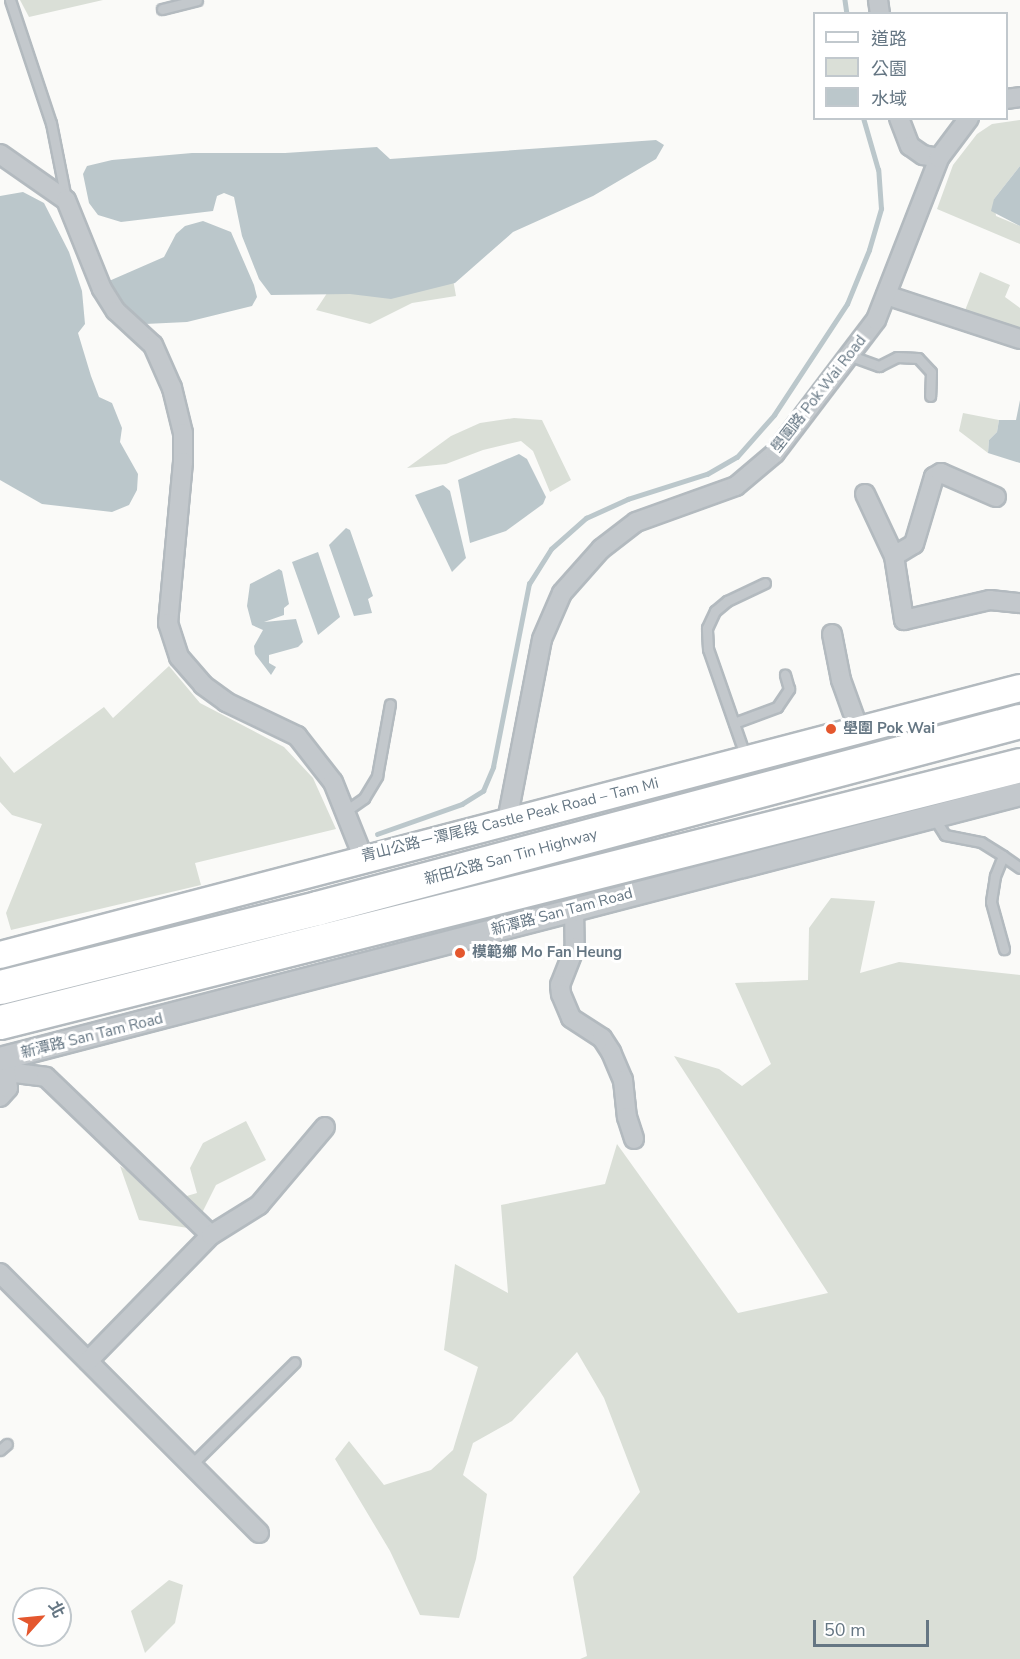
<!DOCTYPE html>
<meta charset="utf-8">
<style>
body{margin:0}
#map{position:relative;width:1020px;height:1659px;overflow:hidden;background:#fafaf8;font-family:"Nunito Sans","Noto Sans TC",sans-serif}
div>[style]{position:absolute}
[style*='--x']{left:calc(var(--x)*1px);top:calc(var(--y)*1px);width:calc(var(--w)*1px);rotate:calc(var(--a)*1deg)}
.green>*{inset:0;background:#dadfd7}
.water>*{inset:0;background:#bbc7cb}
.stream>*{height:4.5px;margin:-2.25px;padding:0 2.25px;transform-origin:2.25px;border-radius:2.25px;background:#bbc7cb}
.roads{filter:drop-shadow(2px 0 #b3babf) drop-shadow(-2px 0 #b3babf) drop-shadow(0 2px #b3babf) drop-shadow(0 -2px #b3babf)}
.service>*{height:9px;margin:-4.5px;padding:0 4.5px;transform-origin:4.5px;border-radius:4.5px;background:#c3c8cc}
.minor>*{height:18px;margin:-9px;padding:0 9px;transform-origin:9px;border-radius:9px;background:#c3c8cc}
.tertiary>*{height:22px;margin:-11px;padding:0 11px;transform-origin:11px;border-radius:11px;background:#c3c8cc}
.secondary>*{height:26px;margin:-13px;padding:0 13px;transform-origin:13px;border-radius:13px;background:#fff}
.motorway>*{height:33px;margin:-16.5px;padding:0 16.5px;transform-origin:16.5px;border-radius:16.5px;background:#fff}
.dots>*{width:16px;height:16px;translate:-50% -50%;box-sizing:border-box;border:3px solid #fff;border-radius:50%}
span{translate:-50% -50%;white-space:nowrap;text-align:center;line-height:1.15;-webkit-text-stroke:6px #fff;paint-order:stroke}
.street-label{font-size:15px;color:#657683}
.poi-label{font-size:15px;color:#657683;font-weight:700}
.left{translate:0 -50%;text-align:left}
.legend{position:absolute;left:813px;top:12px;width:195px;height:108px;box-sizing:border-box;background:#fff;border:2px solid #c1c8cd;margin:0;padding:8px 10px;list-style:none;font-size:18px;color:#657683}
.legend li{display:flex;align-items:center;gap:12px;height:30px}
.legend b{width:30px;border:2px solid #c1c8cd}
.north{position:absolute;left:12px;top:1587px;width:60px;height:60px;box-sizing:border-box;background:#fff;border:2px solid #c1c8cd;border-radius:50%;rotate:63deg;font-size:16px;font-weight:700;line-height:24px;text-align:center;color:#657683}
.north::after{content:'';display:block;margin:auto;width:21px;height:27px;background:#e4572e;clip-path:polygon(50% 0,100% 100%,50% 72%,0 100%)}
.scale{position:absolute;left:813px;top:1620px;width:116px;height:27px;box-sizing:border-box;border:3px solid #657683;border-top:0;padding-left:8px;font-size:18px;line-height:21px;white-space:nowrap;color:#657683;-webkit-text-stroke:4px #fff;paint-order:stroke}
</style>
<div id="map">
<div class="green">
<i style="clip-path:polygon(20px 0,103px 0,29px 17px)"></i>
<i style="clip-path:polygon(1020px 120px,1020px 166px,994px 199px,996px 216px,1020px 226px,1020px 244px,937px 209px,953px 165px,977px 134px,992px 124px)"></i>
<i style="clip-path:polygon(451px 268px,456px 296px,412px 303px,370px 324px,316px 310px,335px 281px)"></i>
<i style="clip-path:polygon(980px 272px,1010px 285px,1005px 297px,1020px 308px,1020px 335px,964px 313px)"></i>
<i style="clip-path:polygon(963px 413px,999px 420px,997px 432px,989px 440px,988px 453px,959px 431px)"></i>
<i style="clip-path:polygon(514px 418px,542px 420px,571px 480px,550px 492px,533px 451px,521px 441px,483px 450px,446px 464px,407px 468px,451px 436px,480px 423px)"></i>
<i style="clip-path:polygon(169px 666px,200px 703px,284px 747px,313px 778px,336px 829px,195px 863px,201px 885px,11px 930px,6px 913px,42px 824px,12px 815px,0 802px,0 756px,14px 773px,104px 707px,113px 718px)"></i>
<i style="clip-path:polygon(831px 898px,875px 901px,860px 973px,899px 962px,1020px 975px,1020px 1659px,580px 1659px,587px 1656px,573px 1577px,640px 1492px,604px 1398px,577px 1352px,512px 1421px,473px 1443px,463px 1475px,487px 1494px,476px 1559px,459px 1618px,420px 1615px,390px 1551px,335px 1459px,349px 1441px,384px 1485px,431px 1470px,453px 1450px,478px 1367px,444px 1350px,455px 1264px,508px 1293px,501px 1205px,605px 1184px,617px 1144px,738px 1313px,828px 1293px,674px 1056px,719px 1069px,742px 1086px,771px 1064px,735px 983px,808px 980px,809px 928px)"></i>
<i style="clip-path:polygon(246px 1121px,266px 1160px,216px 1185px,194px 1229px,139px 1220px,120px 1166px,173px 1200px,197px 1193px,190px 1168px,203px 1143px)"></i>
<i style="clip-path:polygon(169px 1580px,183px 1585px,175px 1623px,145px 1653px,131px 1611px)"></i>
</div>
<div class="water">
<i style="clip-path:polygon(656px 140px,664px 145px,656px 159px,593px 196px,513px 232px,455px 283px,391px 299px,350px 294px,271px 295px,259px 279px,242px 236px,234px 197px,224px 193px,217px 196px,213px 211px,121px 222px,98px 215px,89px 203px,83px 174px,87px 166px,112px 160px,192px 153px,285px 153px,377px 147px,390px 159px)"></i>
<i style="clip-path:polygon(1020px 166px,1020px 226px,991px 211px,994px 199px)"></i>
<i style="clip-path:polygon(23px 192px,44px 203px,69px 252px,82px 291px,85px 324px,78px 333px,91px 376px,99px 397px,112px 403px,122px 428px,120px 442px,138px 474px,137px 490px,129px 505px,112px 512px,42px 504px,0 480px,0 196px)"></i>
<i style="clip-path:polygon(203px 221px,231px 232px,254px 285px,257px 297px,252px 306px,187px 322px,145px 324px,121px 319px,109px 281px,164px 257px,176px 234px,185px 226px)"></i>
<i style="clip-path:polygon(1020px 400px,1020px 463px,988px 453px,989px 440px,997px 432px,999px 420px,1016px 420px)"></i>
<i style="clip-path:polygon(519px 454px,527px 459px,546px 497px,543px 504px,506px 531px,470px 543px,458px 480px)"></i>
<i style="clip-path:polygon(443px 485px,450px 491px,466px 558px,452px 572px,415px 495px)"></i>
<i style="clip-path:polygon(346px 528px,350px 530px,373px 596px,368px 599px,372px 613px,354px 616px,329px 545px)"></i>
<i style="clip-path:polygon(318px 552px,340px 617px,318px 635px,292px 562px)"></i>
<i style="clip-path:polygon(279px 569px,282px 571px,289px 604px,284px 608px,284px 615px,264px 622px,296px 619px,303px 642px,298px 647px,269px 655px,269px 663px,276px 667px,271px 675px,255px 654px,254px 646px,263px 630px,252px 625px,247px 606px,250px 584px)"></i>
</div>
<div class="stream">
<i style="--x:845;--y:0;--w:14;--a:82"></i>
<i style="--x:377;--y:834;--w:90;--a:-19.4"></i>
<i style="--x:462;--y:804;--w:25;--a:-32"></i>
<i style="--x:483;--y:791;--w:26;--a:-67"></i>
<i style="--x:493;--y:767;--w:187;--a:-78.9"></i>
<i style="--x:529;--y:584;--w:41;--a:-57.8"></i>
<i style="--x:551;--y:549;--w:47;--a:-41.5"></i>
<i style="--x:586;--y:518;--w:46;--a:-24.3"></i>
<i style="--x:628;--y:499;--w:83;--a:-17.6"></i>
<i style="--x:707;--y:474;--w:34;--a:-30"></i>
<i style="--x:737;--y:457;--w:56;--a:-48.6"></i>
<i style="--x:774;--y:415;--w:133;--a:-56.7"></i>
<i style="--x:847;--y:304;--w:58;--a:-67.8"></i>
<i style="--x:869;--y:250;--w:43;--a:-73.7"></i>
<i style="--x:881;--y:209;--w:39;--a:-94"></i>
<i style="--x:878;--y:170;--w:54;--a:-106.1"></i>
</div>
<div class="roads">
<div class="service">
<i style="--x:10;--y:0;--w:130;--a:71.6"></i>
<i style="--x:51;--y:123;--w:77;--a:78.8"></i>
<i style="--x:162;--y:9;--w:36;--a:-14"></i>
<i style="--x:851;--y:356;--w:30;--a:20"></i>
<i style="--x:879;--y:366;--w:20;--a:-27"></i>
<i style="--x:897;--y:357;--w:21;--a:3"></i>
<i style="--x:918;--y:358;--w:19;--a:47"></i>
<i style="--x:931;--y:372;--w:24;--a:92"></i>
<i style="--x:734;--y:723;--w:46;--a:-20.4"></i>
<i style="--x:777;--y:707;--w:22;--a:-56"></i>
<i style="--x:789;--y:689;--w:15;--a:-106"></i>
<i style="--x:746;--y:758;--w:115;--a:-109.2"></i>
<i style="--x:708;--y:649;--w:21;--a:-93"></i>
<i style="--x:707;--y:628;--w:19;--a:-65"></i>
<i style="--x:715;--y:611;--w:16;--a:-40"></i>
<i style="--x:727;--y:601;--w:42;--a:-25.3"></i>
<i style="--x:347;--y:810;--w:21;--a:-35"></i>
<i style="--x:364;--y:798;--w:26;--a:-59"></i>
<i style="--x:377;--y:776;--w:73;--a:-79.8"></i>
<i style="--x:933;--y:816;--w:22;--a:58"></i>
<i style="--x:945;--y:835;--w:37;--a:11"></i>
<i style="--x:981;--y:842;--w:26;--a:32"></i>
<i style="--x:1003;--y:856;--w:22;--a:112"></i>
<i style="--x:995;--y:876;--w:26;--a:99"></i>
<i style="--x:991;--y:902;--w:49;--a:74.5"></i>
<i style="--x:1003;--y:856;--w:21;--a:35"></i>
<i style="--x:0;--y:1450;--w:9;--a:-41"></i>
<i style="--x:191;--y:1465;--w:146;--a:-44.7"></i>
</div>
<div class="minor">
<i style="--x:878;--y:0;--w:14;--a:82"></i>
<i style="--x:1006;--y:99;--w:14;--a:-8"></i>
<i style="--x:899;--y:118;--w:30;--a:69"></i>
<i style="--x:910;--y:146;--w:16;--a:35"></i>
<i style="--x:923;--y:155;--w:16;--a:11"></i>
<i style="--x:0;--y:154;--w:80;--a:34.9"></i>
<i style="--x:66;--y:200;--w:96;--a:68"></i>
<i style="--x:102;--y:289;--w:26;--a:58"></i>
<i style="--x:116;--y:311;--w:50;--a:42.6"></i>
<i style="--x:153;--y:345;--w:47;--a:66.2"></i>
<i style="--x:172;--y:388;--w:46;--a:76.3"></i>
<i style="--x:183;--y:433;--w:29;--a:90"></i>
<i style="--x:183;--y:462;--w:162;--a:95.3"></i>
<i style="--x:168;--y:623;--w:36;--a:72"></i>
<i style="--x:179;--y:657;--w:37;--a:49"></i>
<i style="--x:203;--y:685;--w:29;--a:36"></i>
<i style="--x:226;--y:702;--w:79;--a:25.6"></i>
<i style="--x:297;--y:736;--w:58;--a:52"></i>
<i style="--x:333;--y:782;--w:81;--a:68.2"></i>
<i style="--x:886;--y:295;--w:141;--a:18.2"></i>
<i style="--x:865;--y:494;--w:68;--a:64.9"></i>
<i style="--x:894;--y:556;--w:65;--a:81.1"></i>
<i style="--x:904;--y:620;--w:88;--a:-13.1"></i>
<i style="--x:990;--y:600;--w:30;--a:6"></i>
<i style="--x:894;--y:556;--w:23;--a:-31"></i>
<i style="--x:914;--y:544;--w:70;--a:-73.4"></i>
<i style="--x:934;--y:477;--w:8;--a:-30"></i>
<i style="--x:941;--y:473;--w:60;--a:23.6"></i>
<i style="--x:832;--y:634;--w:47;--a:78.9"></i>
<i style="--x:841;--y:680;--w:53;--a:70.2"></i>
<i style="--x:507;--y:821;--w:185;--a:-79.1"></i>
<i style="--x:542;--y:639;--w:50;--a:-66.5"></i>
<i style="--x:562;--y:593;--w:59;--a:-48.4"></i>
<i style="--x:601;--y:549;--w:44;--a:-37.6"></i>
<i style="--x:636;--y:522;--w:106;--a:-19.8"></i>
<i style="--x:736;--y:486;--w:51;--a:-40.2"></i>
<i style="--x:775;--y:453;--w:167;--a:-52.8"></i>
<i style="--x:876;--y:320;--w:174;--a:-68.7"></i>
<i style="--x:939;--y:158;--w:50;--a:-53.1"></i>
<i style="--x:574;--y:908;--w:39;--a:89"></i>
<i style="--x:575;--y:947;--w:41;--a:111.5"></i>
<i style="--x:560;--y:985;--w:9;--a:84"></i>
<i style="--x:561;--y:994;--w:26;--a:67"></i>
<i style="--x:571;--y:1018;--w:37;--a:33"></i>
<i style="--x:602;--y:1038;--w:17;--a:57"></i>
<i style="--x:611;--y:1052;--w:30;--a:67"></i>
<i style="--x:623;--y:1080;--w:37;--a:84"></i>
<i style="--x:627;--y:1117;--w:23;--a:72"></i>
<i style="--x:7;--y:1072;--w:39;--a:7"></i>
<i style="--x:46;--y:1077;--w:228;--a:43.8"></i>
<i style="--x:0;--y:1097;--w:12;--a:-48"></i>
<i style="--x:8;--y:1088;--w:28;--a:-98"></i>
<i style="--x:0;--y:1273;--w:367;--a:45.1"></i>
<i style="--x:88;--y:1361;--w:176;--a:-45.7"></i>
<i style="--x:211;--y:1235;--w:57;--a:-32"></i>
<i style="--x:259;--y:1205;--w:102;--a:-49.8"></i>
</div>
<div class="tertiary">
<i style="--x:0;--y:1059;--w:1054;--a:-14.56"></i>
</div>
<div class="secondary">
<i style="--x:0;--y:955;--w:1054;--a:-14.67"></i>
</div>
<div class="motorway">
<i style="--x:0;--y:987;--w:327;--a:-14"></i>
<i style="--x:317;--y:908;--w:727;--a:-14.9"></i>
<i style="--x:0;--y:1022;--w:1052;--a:-14.14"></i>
</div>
</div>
<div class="dots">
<i style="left:831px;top:729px;background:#e4572e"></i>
<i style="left:460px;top:953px;background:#e4572e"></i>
</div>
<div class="street-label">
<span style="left:819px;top:394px;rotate:-52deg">壆圍路 Pok Wai Road</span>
<span style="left:510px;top:820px;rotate:-14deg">青山公路－潭尾段 Castle Peak Road – Tam Mi</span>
<span style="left:511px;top:857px;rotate:-15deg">新田公路 San Tin Highway</span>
<span style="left:562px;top:912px;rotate:-15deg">新潭路 San Tam Road</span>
<span style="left:92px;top:1036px;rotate:-14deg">新潭路 San Tam Road</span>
</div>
<div class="poi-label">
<span class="left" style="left:843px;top:729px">壆圍 Pok Wai</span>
<span class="left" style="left:472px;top:953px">模範鄉 Mo Fan Heung</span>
</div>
<ul class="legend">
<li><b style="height:8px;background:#fff"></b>道路</li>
<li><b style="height:16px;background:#dadfd7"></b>公園</li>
<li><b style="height:16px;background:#bbc7cb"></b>水域</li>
</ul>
<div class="north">北</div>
<div class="scale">50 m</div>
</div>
